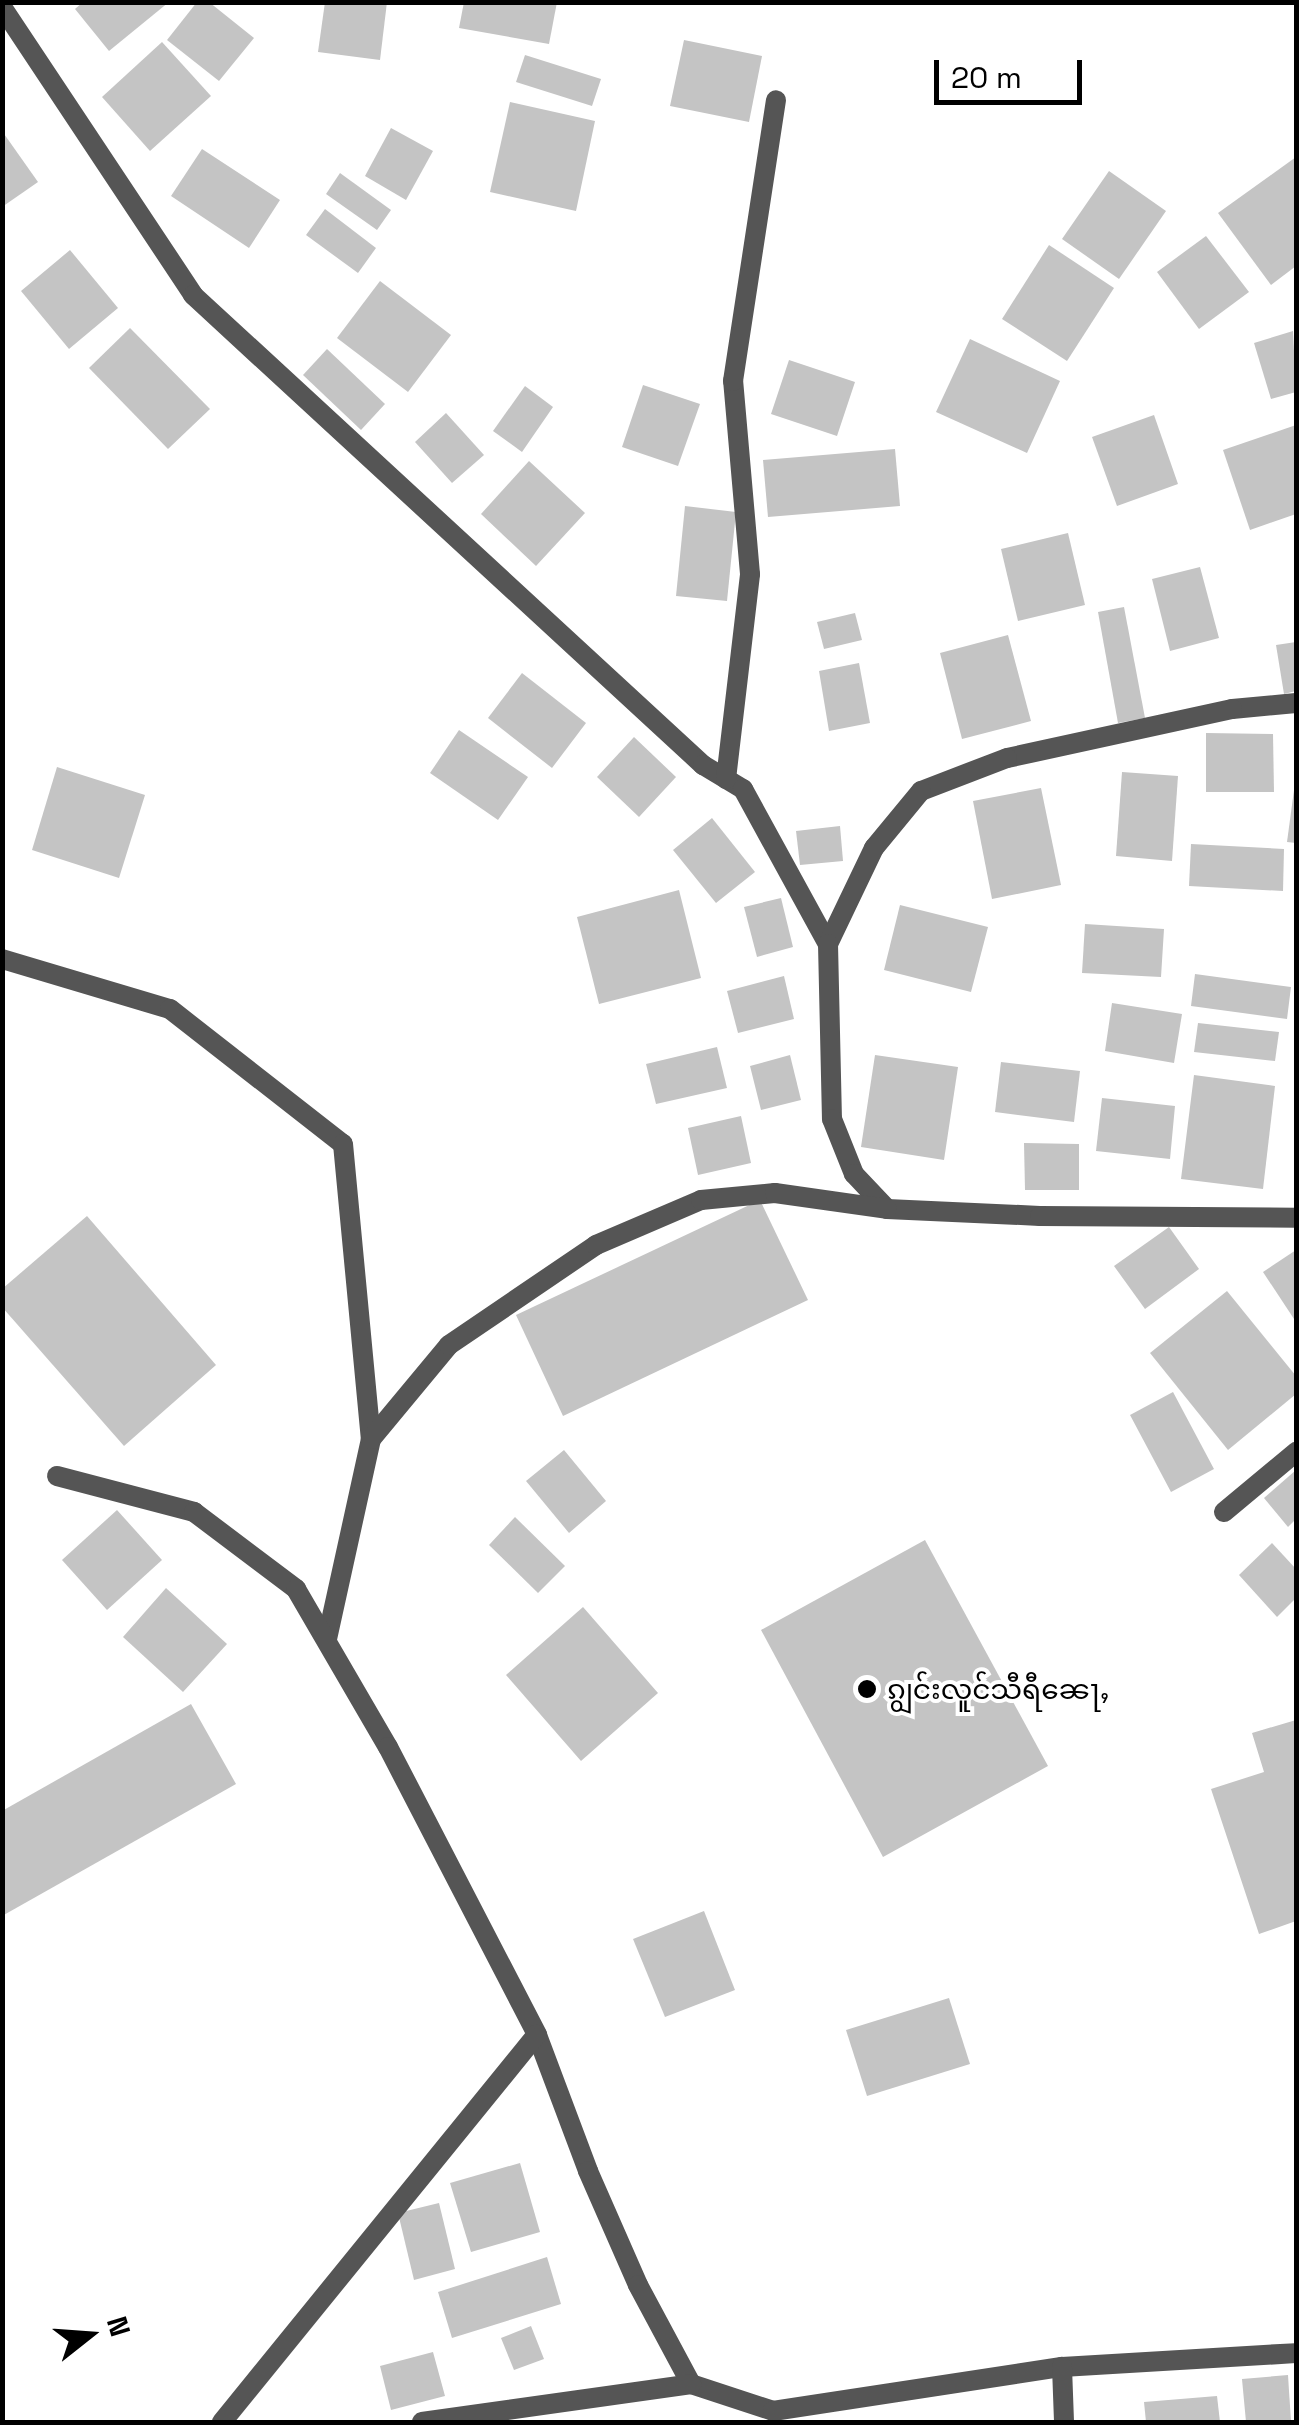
<!DOCTYPE html>
<meta charset="utf-8">
<style>
body{margin:0}
#map{position:relative;width:1299px;height:2425px;overflow:hidden;background:#fff;font-family:"Space Grotesk","Noto Sans Myanmar",sans-serif}
div>[style]{position:absolute}
[style*='--x']{left:calc(var(--x)*1px);top:calc(var(--y)*1px);width:calc(var(--w)*1px);rotate:calc(var(--a)*1deg)}
.building>*{inset:0;background:#c4c4c4}
.minor>*{height:20px;margin:-10px;padding:0 10px;transform-origin:10px;border-radius:10px;background:#555}
.dots>*{width:28px;height:28px;translate:-50% -50%;box-sizing:border-box;border:5px solid #fff;border-radius:50%}
span{translate:-50% -50%;white-space:nowrap;text-align:center;line-height:1.15;-webkit-text-stroke:8px #fff;paint-order:stroke}
.poi-label{font-size:28px;color:#000}
.left{translate:0 -50%;text-align:left}
.frame{position:absolute;inset:0;border:5px solid #000;pointer-events:none}
.north{position:absolute;left:40px;top:2285px;width:100px;height:100px;-webkit-text-stroke:8px #fff;paint-order:stroke;rotate:73deg;font-size:28px;font-weight:700;line-height:40px;text-align:center;color:#000}
.north::after{content:'';display:block;margin:auto;width:35px;height:45px;background:#000;clip-path:polygon(50% 0,100% 100%,50% 72%,0 100%)}
.scale{position:absolute;left:934px;top:60px;width:148px;height:45px;box-sizing:border-box;border:5px solid #000;border-top:0;padding-left:12px;font-size:30px;line-height:35px;white-space:nowrap;color:#000;-webkit-text-stroke:8px #fff;paint-order:stroke}
</style>
<div id="map">
<div class="building">
<i style="clip-path:polygon(83px 2px,169px 2px,109px 51px,75px 9px)"></i>
<i style="clip-path:polygon(197px 2px,209px 2px,254px 38px,219px 81px,167px 40px)"></i>
<i style="clip-path:polygon(325px 2px,387px 2px,380px 60px,318px 52px)"></i>
<i style="clip-path:polygon(464px 2px,557px 2px,549px 44px,459px 28px)"></i>
<i style="clip-path:polygon(684px 40px,762px 56px,749px 122px,670px 106px)"></i>
<i style="clip-path:polygon(162px 42px,211px 96px,150px 151px,102px 97px)"></i>
<i style="clip-path:polygon(525px 55px,601px 79px,592px 106px,516px 82px)"></i>
<i style="clip-path:polygon(510px 102px,595px 121px,576px 211px,490px 192px)"></i>
<i style="clip-path:polygon(391px 128px,433px 151px,406px 200px,365px 176px)"></i>
<i style="clip-path:polygon(2px 131px,38px 182px,2px 207px)"></i>
<i style="clip-path:polygon(202px 149px,280px 200px,249px 248px,171px 196px)"></i>
<i style="clip-path:polygon(1296px 157px,1296px 266px,1271px 285px,1218px 213px)"></i>
<i style="clip-path:polygon(1109px 171px,1166px 211px,1119px 279px,1062px 239px)"></i>
<i style="clip-path:polygon(340px 173px,391px 210px,377px 230px,326px 194px)"></i>
<i style="clip-path:polygon(325px 209px,376px 248px,358px 273px,306px 235px)"></i>
<i style="clip-path:polygon(1206px 236px,1249px 292px,1199px 329px,1157px 272px)"></i>
<i style="clip-path:polygon(1049px 245px,1114px 288px,1067px 361px,1002px 319px)"></i>
<i style="clip-path:polygon(70px 250px,118px 308px,69px 349px,21px 291px)"></i>
<i style="clip-path:polygon(380px 281px,451px 335px,408px 392px,337px 338px)"></i>
<i style="clip-path:polygon(130px 328px,210px 409px,168px 449px,89px 368px)"></i>
<i style="clip-path:polygon(1293px 331px,1296px 392px,1271px 399px,1254px 343px)"></i>
<i style="clip-path:polygon(970px 339px,1060px 381px,1027px 453px,936px 412px)"></i>
<i style="clip-path:polygon(327px 349px,385px 404px,361px 430px,303px 375px)"></i>
<i style="clip-path:polygon(789px 360px,855px 382px,837px 436px,771px 414px)"></i>
<i style="clip-path:polygon(643px 385px,700px 404px,678px 466px,622px 447px)"></i>
<i style="clip-path:polygon(525px 386px,553px 407px,522px 452px,493px 431px)"></i>
<i style="clip-path:polygon(446px 413px,484px 455px,452px 483px,415px 442px)"></i>
<i style="clip-path:polygon(1154px 415px,1178px 484px,1117px 506px,1092px 437px)"></i>
<i style="clip-path:polygon(1296px 425px,1296px 514px,1250px 530px,1223px 450px)"></i>
<i style="clip-path:polygon(895px 449px,900px 506px,768px 517px,763px 460px)"></i>
<i style="clip-path:polygon(529px 461px,585px 513px,536px 566px,481px 514px)"></i>
<i style="clip-path:polygon(685px 506px,736px 512px,727px 601px,676px 596px)"></i>
<i style="clip-path:polygon(1068px 533px,1085px 605px,1018px 621px,1001px 549px)"></i>
<i style="clip-path:polygon(1200px 567px,1219px 638px,1170px 651px,1152px 579px)"></i>
<i style="clip-path:polygon(1124px 607px,1145px 718px,1118px 723px,1098px 612px)"></i>
<i style="clip-path:polygon(855px 613px,862px 640px,824px 649px,817px 622px)"></i>
<i style="clip-path:polygon(1008px 635px,1031px 721px,962px 739px,940px 653px)"></i>
<i style="clip-path:polygon(1296px 642px,1296px 691px,1284px 694px,1276px 645px)"></i>
<i style="clip-path:polygon(859px 663px,870px 723px,829px 731px,819px 671px)"></i>
<i style="clip-path:polygon(522px 673px,586px 723px,552px 768px,488px 718px)"></i>
<i style="clip-path:polygon(459px 730px,528px 777px,498px 820px,430px 773px)"></i>
<i style="clip-path:polygon(1206px 733px,1273px 734px,1274px 792px,1206px 792px)"></i>
<i style="clip-path:polygon(634px 737px,676px 777px,639px 817px,597px 777px)"></i>
<i style="clip-path:polygon(57px 767px,145px 795px,119px 878px,32px 850px)"></i>
<i style="clip-path:polygon(1122px 772px,1178px 776px,1172px 861px,1116px 856px)"></i>
<i style="clip-path:polygon(1041px 788px,1061px 885px,992px 899px,973px 801px)"></i>
<i style="clip-path:polygon(1294px 790px,1296px 790px,1296px 843px,1287px 842px)"></i>
<i style="clip-path:polygon(712px 818px,755px 872px,716px 903px,673px 850px)"></i>
<i style="clip-path:polygon(840px 826px,843px 861px,800px 865px,796px 831px)"></i>
<i style="clip-path:polygon(1191px 844px,1284px 849px,1283px 891px,1189px 886px)"></i>
<i style="clip-path:polygon(679px 890px,701px 978px,599px 1004px,577px 917px)"></i>
<i style="clip-path:polygon(781px 898px,793px 947px,757px 957px,744px 907px)"></i>
<i style="clip-path:polygon(900px 905px,988px 927px,971px 992px,884px 970px)"></i>
<i style="clip-path:polygon(1085px 924px,1164px 929px,1161px 977px,1082px 973px)"></i>
<i style="clip-path:polygon(1195px 974px,1291px 987px,1287px 1019px,1191px 1006px)"></i>
<i style="clip-path:polygon(784px 976px,794px 1019px,738px 1033px,727px 991px)"></i>
<i style="clip-path:polygon(1112px 1003px,1182px 1014px,1174px 1063px,1105px 1051px)"></i>
<i style="clip-path:polygon(1198px 1023px,1279px 1032px,1275px 1061px,1194px 1052px)"></i>
<i style="clip-path:polygon(717px 1047px,727px 1088px,656px 1104px,646px 1064px)"></i>
<i style="clip-path:polygon(790px 1055px,801px 1100px,761px 1110px,750px 1066px)"></i>
<i style="clip-path:polygon(875px 1055px,958px 1067px,944px 1160px,861px 1147px)"></i>
<i style="clip-path:polygon(1001px 1062px,1080px 1071px,1074px 1122px,995px 1112px)"></i>
<i style="clip-path:polygon(1194px 1075px,1275px 1086px,1263px 1189px,1181px 1179px)"></i>
<i style="clip-path:polygon(1102px 1098px,1175px 1106px,1170px 1159px,1096px 1151px)"></i>
<i style="clip-path:polygon(741px 1116px,751px 1163px,698px 1175px,688px 1128px)"></i>
<i style="clip-path:polygon(1024px 1143px,1079px 1144px,1079px 1190px,1025px 1190px)"></i>
<i style="clip-path:polygon(760px 1200px,808px 1300px,563px 1416px,516px 1315px)"></i>
<i style="clip-path:polygon(87px 1216px,216px 1365px,124px 1446px,2px 1307px,2px 1289px)"></i>
<i style="clip-path:polygon(1169px 1227px,1199px 1269px,1145px 1309px,1114px 1266px)"></i>
<i style="clip-path:polygon(1296px 1250px,1296px 1322px,1263px 1272px)"></i>
<i style="clip-path:polygon(1227px 1291px,1296px 1376px,1296px 1394px,1228px 1450px,1150px 1353px)"></i>
<i style="clip-path:polygon(1173px 1392px,1214px 1469px,1171px 1492px,1130px 1415px)"></i>
<i style="clip-path:polygon(564px 1450px,606px 1501px,569px 1533px,526px 1481px)"></i>
<i style="clip-path:polygon(1296px 1470px,1296px 1519px,1288px 1527px,1264px 1498px)"></i>
<i style="clip-path:polygon(117px 1510px,162px 1560px,107px 1610px,62px 1560px)"></i>
<i style="clip-path:polygon(515px 1517px,565px 1566px,538px 1593px,489px 1545px)"></i>
<i style="clip-path:polygon(925px 1540px,1048px 1766px,883px 1857px,761px 1630px)"></i>
<i style="clip-path:polygon(1272px 1543px,1296px 1569px,1296px 1598px,1277px 1617px,1239px 1575px)"></i>
<i style="clip-path:polygon(166px 1588px,227px 1644px,183px 1692px,123px 1637px)"></i>
<i style="clip-path:polygon(583px 1607px,658px 1693px,581px 1761px,506px 1675px)"></i>
<i style="clip-path:polygon(191px 1704px,236px 1784px,2px 1916px,2px 1811px)"></i>
<i style="clip-path:polygon(1296px 1720px,1296px 1921px,1259px 1934px,1211px 1789px,1264px 1772px,1252px 1733px)"></i>
<i style="clip-path:polygon(704px 1911px,735px 1990px,665px 2017px,633px 1939px)"></i>
<i style="clip-path:polygon(949px 1998px,970px 2064px,867px 2096px,846px 2030px)"></i>
<i style="clip-path:polygon(520px 2163px,540px 2232px,471px 2252px,450px 2183px)"></i>
<i style="clip-path:polygon(439px 2203px,455px 2269px,414px 2280px,398px 2213px)"></i>
<i style="clip-path:polygon(547px 2257px,561px 2304px,452px 2338px,438px 2292px)"></i>
<i style="clip-path:polygon(531px 2326px,544px 2359px,514px 2370px,501px 2338px)"></i>
<i style="clip-path:polygon(433px 2352px,445px 2396px,391px 2410px,380px 2366px)"></i>
<i style="clip-path:polygon(1288px 2375px,1291px 2422px,1246px 2422px,1242px 2379px)"></i>
<i style="clip-path:polygon(1217px 2396px,1220px 2422px,1146px 2422px,1144px 2402px)"></i>
</div>
<div class="minor">
<i style="--x:2;--y:7;--w:346;--a:56.4"></i>
<i style="--x:193;--y:295;--w:694;--a:42.66"></i>
<i style="--x:703;--y:765;--w:47;--a:31"></i>
<i style="--x:743;--y:789;--w:177;--a:61.3"></i>
<i style="--x:1296;--y:703;--w:64;--a:174.6"></i>
<i style="--x:1232;--y:709;--w:230;--a:167.7"></i>
<i style="--x:1007;--y:758;--w:92;--a:159"></i>
<i style="--x:921;--y:791;--w:74;--a:129.5"></i>
<i style="--x:874;--y:848;--w:106;--a:115.6"></i>
<i style="--x:828;--y:944;--w:175;--a:88.7"></i>
<i style="--x:832;--y:1119;--w:59;--a:68.2"></i>
<i style="--x:854;--y:1174;--w:48;--a:46.7"></i>
<i style="--x:887;--y:1209;--w:153;--a:2.6"></i>
<i style="--x:1040;--y:1216;--w:256;--a:0.4"></i>
<i style="--x:726;--y:779;--w:206;--a:-83.3"></i>
<i style="--x:750;--y:574;--w:194;--a:-95"></i>
<i style="--x:733;--y:381;--w:284;--a:-81.3"></i>
<i style="--x:2;--y:959;--w:175;--a:16.6"></i>
<i style="--x:170;--y:1009;--w:219;--a:38"></i>
<i style="--x:343;--y:1144;--w:296;--a:84.6"></i>
<i style="--x:371;--y:1439;--w:205;--a:102.4"></i>
<i style="--x:371;--y:1439;--w:122;--a:-50.3"></i>
<i style="--x:449;--y:1345;--w:178;--a:-34.2"></i>
<i style="--x:596;--y:1245;--w:114;--a:-23.2"></i>
<i style="--x:701;--y:1200;--w:74;--a:-5.4"></i>
<i style="--x:775;--y:1193;--w:113;--a:8.1"></i>
<i style="--x:57;--y:1476;--w:142;--a:14.7"></i>
<i style="--x:194;--y:1512;--w:128;--a:37"></i>
<i style="--x:296;--y:1589;--w:183;--a:59.8"></i>
<i style="--x:388;--y:1747;--w:324;--a:62.6"></i>
<i style="--x:537;--y:2035;--w:145;--a:69.4"></i>
<i style="--x:588;--y:2171;--w:124;--a:66.3"></i>
<i style="--x:638;--y:2285;--w:112;--a:61.8"></i>
<i style="--x:691;--y:2384;--w:86;--a:18.2"></i>
<i style="--x:773;--y:2411;--w:292;--a:-8.7"></i>
<i style="--x:1062;--y:2367;--w:234;--a:-3.4"></i>
<i style="--x:1224;--y:1512;--w:94;--a:-39.8"></i>
<i style="--x:1062;--y:2367;--w:55;--a:87.9"></i>
<i style="--x:222;--y:2422;--w:499;--a:-50.9"></i>
<i style="--x:422;--y:2422;--w:272;--a:-8"></i>
</div>
<div class="dots">
<i style="left:867px;top:1689px;background:#000"></i>
</div>
<div class="poi-label">
<span class="left" style="left:887px;top:1689px">ၵျွင်းလူင်သီရီၼေႃႇ</span>
</div>
<div class="frame"></div>
<div class="north">N</div>
<div class="scale">20 m</div>
</div>
